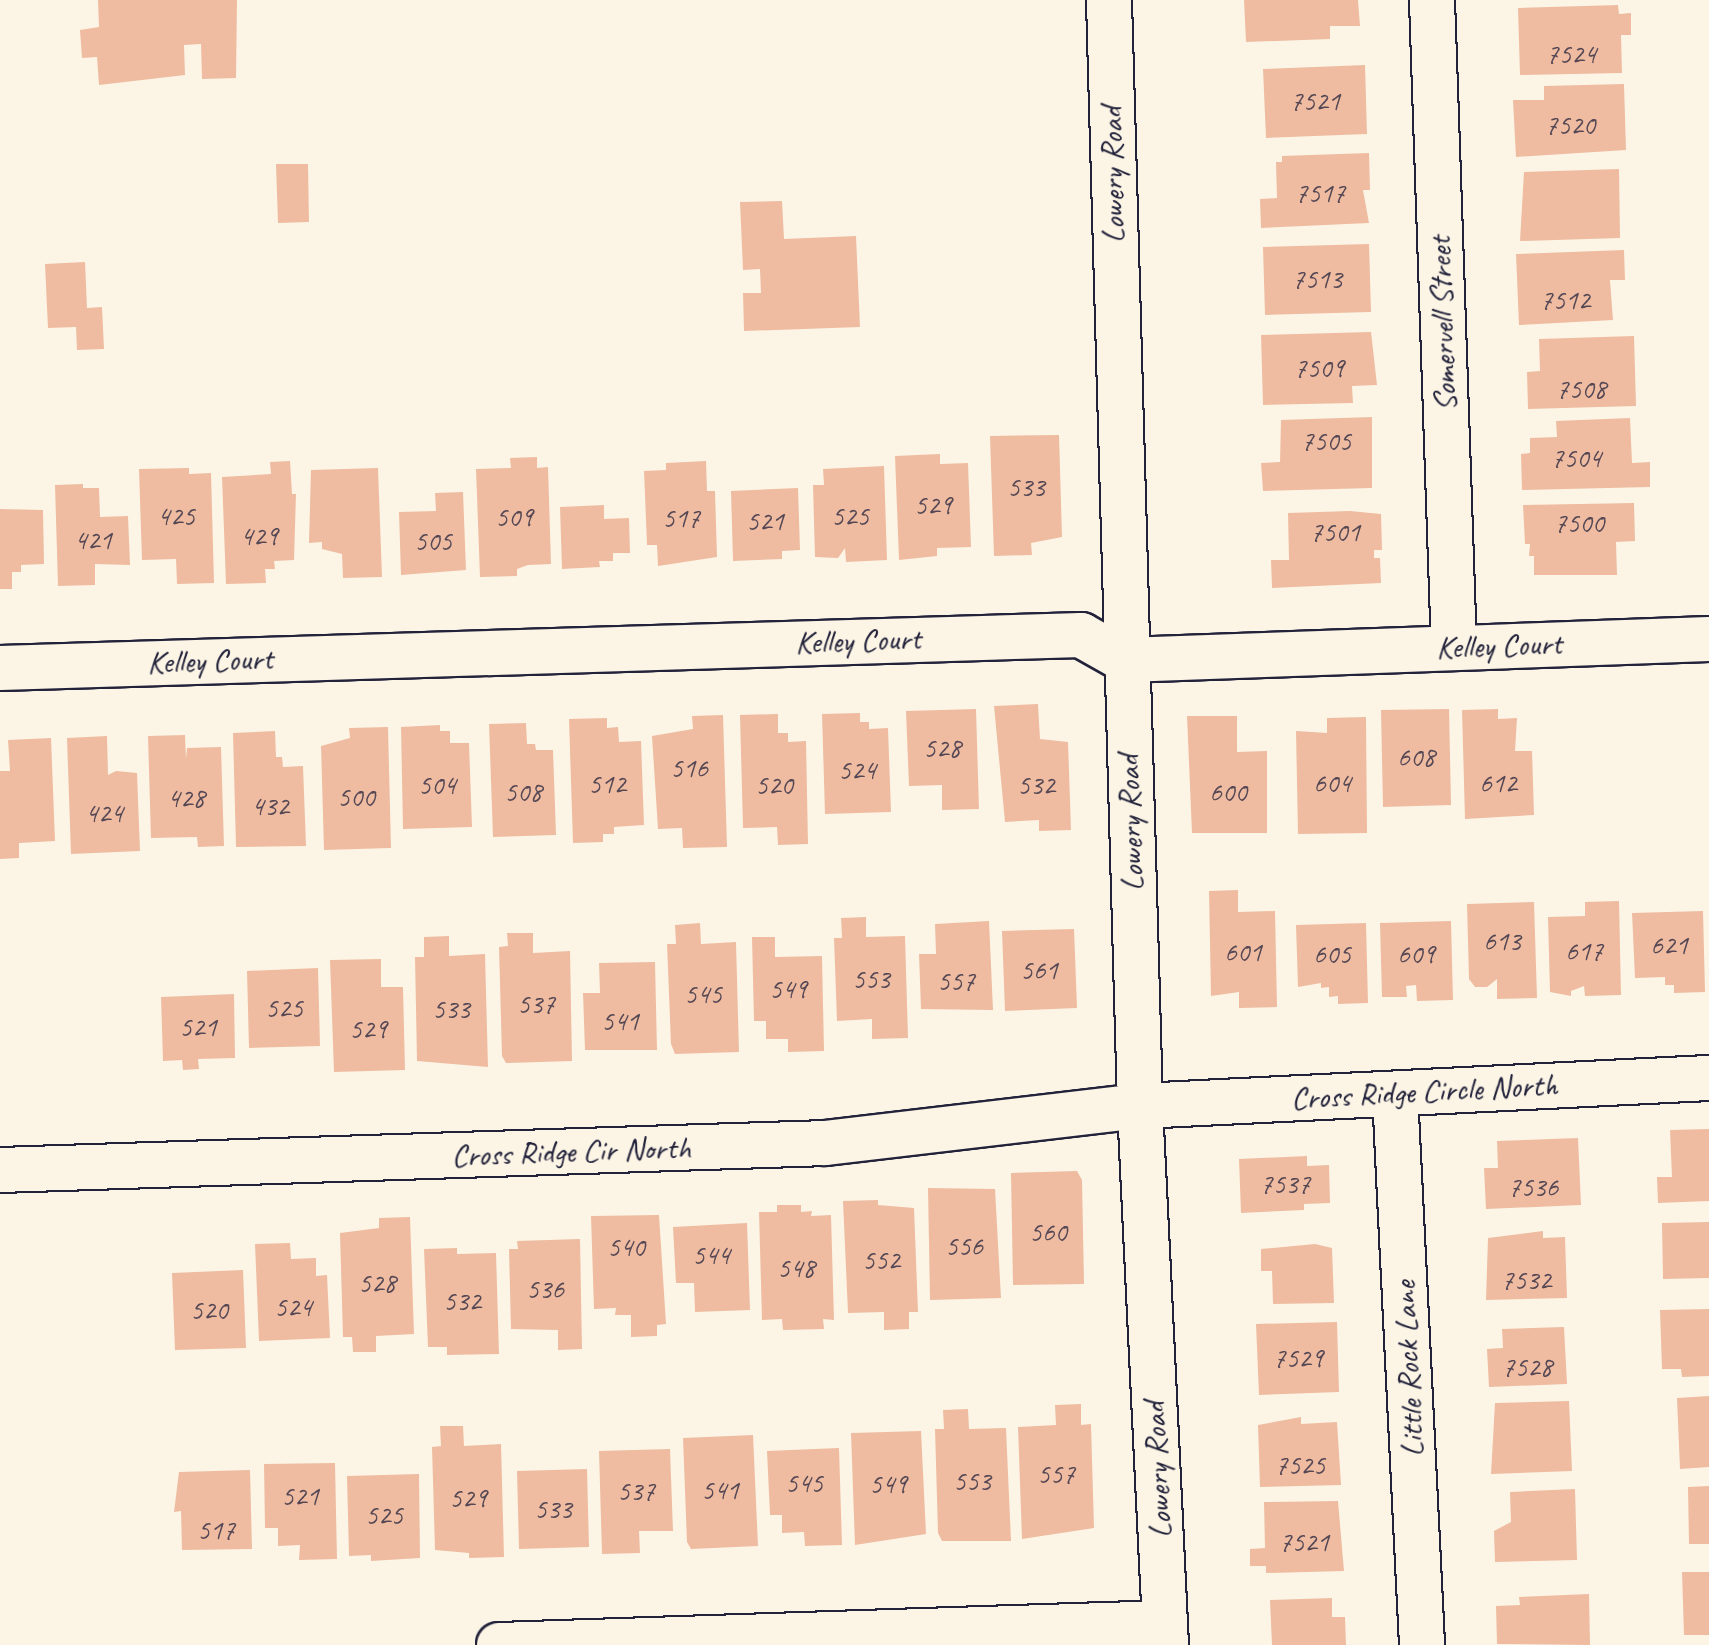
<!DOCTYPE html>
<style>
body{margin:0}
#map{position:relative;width:1709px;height:1645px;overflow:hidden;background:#fcf5e5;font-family:Caveat,sans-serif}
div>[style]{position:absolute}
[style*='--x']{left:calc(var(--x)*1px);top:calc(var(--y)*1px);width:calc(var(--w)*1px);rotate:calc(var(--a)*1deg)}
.building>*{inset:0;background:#efbca1}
.roads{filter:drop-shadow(2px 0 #22223b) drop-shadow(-2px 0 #22223b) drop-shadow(0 2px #22223b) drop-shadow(0 -2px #22223b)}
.minor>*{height:44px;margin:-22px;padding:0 22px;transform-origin:22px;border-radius:22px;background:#fcf5e5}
.tertiary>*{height:44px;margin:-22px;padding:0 22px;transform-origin:22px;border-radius:22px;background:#fcf5e5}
span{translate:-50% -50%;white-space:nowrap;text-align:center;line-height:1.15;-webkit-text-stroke:8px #fcf5e5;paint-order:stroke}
.number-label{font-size:28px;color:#554854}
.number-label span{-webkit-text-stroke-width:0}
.street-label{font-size:32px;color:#22223b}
</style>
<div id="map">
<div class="building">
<i style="clip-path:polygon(98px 0,237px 0,236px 78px,202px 79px,201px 44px,184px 45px,185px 75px,99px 85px,97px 57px,82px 58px,80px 30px,99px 27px)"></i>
<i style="clip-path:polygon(1244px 0,1358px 0,1360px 26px,1330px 26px,1330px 39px,1246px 42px)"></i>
<i style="clip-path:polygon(1618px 5px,1619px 14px,1631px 13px,1631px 35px,1621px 35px,1622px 73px,1520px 75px,1518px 8px)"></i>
<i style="clip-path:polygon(1365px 65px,1367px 134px,1266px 138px,1263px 69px)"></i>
<i style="clip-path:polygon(1624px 84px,1626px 150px,1516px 157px,1513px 100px,1544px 100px,1544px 86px)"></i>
<i style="clip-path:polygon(1369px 153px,1370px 190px,1363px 190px,1369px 223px,1261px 228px,1260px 199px,1277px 198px,1276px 162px,1282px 162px,1282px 156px)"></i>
<i style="clip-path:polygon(276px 164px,308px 164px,309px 222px,278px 223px)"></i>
<i style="clip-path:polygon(1619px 169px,1620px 238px,1520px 241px,1524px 172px)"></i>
<i style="clip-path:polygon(782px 201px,784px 239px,856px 236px,860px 327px,744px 331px,743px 293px,761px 293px,760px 269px,743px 270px,740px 202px)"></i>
<i style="clip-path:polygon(1369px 244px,1371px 312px,1265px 315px,1263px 247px)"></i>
<i style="clip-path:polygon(1624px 250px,1625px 280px,1610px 280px,1613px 320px,1519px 325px,1516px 254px)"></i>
<i style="clip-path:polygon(85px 262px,87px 308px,102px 307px,104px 349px,77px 350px,76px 327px,48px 328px,45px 264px)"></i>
<i style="clip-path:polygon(1371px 332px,1377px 385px,1352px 386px,1353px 403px,1263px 405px,1261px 335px)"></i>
<i style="clip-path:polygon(1634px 336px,1636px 406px,1528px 409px,1527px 372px,1540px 371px,1539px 339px)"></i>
<i style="clip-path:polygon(1372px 417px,1372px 488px,1263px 491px,1261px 463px,1280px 462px,1281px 420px)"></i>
<i style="clip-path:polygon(1630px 418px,1632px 463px,1650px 462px,1650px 487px,1522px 490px,1521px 454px,1530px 453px,1530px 438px,1557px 437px,1556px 421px)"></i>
<i style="clip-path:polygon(1059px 435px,1062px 537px,1031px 543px,1032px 555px,994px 556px,990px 436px)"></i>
<i style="clip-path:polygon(940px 454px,940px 464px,968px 463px,971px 547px,937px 548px,937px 556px,899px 560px,895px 456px)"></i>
<i style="clip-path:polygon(537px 457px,537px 468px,548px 467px,551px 564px,528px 565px,517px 569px,517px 576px,480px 577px,476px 469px,511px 468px,510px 458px)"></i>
<i style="clip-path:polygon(290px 461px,292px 494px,296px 494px,294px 560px,274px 561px,275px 569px,265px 569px,266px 583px,226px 584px,222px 477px,271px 474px,270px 462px)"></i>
<i style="clip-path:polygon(706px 461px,707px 491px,715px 491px,717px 557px,658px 566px,657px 545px,647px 545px,644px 471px,666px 470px,666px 463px)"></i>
<i style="clip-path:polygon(884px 466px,887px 560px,846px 562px,845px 548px,838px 558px,815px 557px,813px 485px,824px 485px,823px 469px)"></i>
<i style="clip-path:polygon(189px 468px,189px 474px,211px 473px,214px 583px,177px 584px,176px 559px,142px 560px,139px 469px)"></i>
<i style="clip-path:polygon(378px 468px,382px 577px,343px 578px,342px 554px,322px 549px,322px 542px,309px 543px,311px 470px)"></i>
<i style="clip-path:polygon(83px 484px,83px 488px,99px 488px,100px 517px,128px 516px,130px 565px,95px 564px,95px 585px,58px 586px,55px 485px)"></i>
<i style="clip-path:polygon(798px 488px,800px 550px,782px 551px,782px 559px,733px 561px,731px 491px)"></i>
<i style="clip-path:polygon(463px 492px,466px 570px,401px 575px,399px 512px,436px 511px,435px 493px)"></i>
<i style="clip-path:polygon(1634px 503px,1635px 541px,1616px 542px,1617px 575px,1534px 575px,1534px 556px,1529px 556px,1530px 544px,1525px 544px,1523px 505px)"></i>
<i style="clip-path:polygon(604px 505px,604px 519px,629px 518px,630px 553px,613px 553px,613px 561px,599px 561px,600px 567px,562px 569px,560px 507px)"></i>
<i style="clip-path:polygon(0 509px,43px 510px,44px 564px,21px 565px,21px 572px,12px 572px,12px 589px,0 589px)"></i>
<i style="clip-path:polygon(1350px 511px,1381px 514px,1382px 550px,1374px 550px,1374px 558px,1380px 558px,1381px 583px,1272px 588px,1271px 560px,1289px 560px,1288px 513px)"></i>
<i style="clip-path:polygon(1038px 704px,1040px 739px,1068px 742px,1071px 830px,1039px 831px,1039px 820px,1005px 822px,994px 706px)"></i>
<i style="clip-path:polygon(976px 709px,979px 809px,942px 810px,942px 785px,909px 786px,906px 711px)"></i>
<i style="clip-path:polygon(1449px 709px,1451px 805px,1383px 807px,1381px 710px)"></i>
<i style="clip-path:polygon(1498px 709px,1498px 719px,1517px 718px,1515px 751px,1532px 751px,1534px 815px,1465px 819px,1462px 710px)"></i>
<i style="clip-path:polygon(860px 713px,860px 722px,869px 722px,869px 729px,888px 728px,891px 812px,825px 814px,822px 714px)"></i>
<i style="clip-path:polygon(778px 714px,778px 733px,788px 733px,788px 742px,806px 741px,808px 844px,778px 845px,777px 827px,743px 828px,740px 715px)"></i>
<i style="clip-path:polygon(723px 715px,727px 847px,683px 848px,682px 828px,658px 829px,652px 736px,693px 729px,692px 716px)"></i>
<i style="clip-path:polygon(1187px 716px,1237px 716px,1237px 752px,1267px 751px,1267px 833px,1192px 833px)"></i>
<i style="clip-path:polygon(1366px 717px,1367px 833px,1298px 834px,1296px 731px,1327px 733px,1327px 718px)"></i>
<i style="clip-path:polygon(607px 718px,607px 728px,618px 727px,619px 742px,641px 741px,644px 825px,614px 827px,614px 834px,603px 834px,603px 842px,573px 843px,569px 719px)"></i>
<i style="clip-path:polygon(526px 723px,527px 744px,535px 744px,536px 750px,553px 750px,556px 835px,493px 837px,489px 724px)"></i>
<i style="clip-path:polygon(440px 725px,440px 731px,450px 731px,450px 743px,469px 743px,472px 827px,403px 829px,401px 727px)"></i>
<i style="clip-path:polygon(388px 727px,391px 848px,324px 850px,321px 746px,350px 738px,349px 728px)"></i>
<i style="clip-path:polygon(275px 731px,276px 757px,282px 757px,283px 767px,303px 766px,306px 846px,236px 847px,233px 733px)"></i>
<i style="clip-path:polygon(185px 735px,186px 759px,187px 748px,221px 747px,224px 846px,198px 847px,197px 837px,151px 838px,148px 736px)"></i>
<i style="clip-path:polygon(107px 736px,108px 775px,116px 771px,137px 773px,140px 851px,71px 854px,67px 738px)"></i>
<i style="clip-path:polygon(51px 738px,55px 841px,19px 843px,19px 858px,0 859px,0 771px,10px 771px,8px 740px)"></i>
<i style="clip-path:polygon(1238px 890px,1238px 912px,1275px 911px,1277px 1007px,1239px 1008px,1239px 992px,1211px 996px,1209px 891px)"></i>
<i style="clip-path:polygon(1619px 901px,1621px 995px,1585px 996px,1584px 986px,1571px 991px,1571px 996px,1550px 992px,1548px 917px,1585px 916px,1585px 902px)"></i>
<i style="clip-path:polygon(1534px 902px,1537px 998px,1497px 999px,1497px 979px,1487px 987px,1475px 987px,1469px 979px,1467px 904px)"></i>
<i style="clip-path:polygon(1703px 911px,1705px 992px,1674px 993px,1674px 985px,1665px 985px,1665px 977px,1635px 978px,1632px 913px)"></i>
<i style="clip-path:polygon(866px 917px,866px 937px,905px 936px,908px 1038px,872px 1039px,872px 1019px,837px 1021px,834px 938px,842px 938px,841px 918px)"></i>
<i style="clip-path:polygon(989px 921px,993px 1010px,921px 1009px,919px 954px,936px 954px,935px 924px)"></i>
<i style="clip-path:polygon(1451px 921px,1453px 1000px,1417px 1001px,1416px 985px,1406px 986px,1407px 997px,1382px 997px,1380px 923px)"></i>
<i style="clip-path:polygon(700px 923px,701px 944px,736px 942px,739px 1052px,675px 1054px,671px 1044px,667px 944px,676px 944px,675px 925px)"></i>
<i style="clip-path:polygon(1366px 923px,1368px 1003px,1338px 1004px,1338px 996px,1329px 997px,1329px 987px,1321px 988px,1321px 983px,1298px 987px,1296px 925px)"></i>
<i style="clip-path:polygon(1074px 929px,1077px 1008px,1005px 1011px,1002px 931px)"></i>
<i style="clip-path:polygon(507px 933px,533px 933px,533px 953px,570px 951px,572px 1061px,506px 1063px,502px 1056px,499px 947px,508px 946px)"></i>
<i style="clip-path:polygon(449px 936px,449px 956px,485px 954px,488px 1067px,417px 1061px,415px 957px,424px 957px,424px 937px)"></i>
<i style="clip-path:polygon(752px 937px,775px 937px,775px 957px,822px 956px,824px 1051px,788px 1052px,788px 1039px,766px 1039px,766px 1021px,754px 1021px)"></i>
<i style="clip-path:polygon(381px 959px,381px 987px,403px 987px,405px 1070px,334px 1072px,330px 960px)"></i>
<i style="clip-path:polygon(655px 962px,657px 1050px,585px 1050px,583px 993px,600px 993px,599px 963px)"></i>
<i style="clip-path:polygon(318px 968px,320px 1046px,249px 1048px,247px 971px)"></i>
<i style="clip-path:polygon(234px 994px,235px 1058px,198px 1059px,199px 1069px,183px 1070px,182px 1060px,163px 1061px,161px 997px)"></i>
<i style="clip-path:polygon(1709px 1129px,1709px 1201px,1658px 1203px,1657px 1177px,1672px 1177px,1670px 1130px)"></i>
<i style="clip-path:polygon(1578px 1138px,1581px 1205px,1486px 1209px,1484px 1168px,1498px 1168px,1497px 1141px)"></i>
<i style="clip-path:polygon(1307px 1156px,1307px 1166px,1329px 1165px,1330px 1203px,1304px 1204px,1304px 1210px,1241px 1213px,1239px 1159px)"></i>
<i style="clip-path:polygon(1077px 1171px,1082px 1180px,1084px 1284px,1013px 1285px,1011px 1173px)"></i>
<i style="clip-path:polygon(928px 1188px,995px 1189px,1001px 1298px,930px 1300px)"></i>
<i style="clip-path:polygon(878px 1200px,878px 1205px,914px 1208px,918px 1312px,909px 1312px,909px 1329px,884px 1330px,884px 1312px,848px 1313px,843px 1201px)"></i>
<i style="clip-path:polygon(777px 1205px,801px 1205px,801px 1212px,812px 1211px,811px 1216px,831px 1215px,834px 1320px,823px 1319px,824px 1329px,783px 1330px,782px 1319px,762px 1320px,759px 1212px,777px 1212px)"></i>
<i style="clip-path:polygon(659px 1215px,666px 1324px,657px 1325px,657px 1336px,631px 1337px,631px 1315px,615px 1315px,616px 1308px,594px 1309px,591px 1216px)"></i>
<i style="clip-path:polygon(410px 1217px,414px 1334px,376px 1336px,376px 1352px,353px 1352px,352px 1337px,343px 1337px,340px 1233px,379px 1228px,379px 1218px)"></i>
<i style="clip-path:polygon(1709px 1222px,1709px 1278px,1663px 1279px,1662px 1223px)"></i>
<i style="clip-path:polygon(747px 1223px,750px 1310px,695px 1312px,694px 1283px,676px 1283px,673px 1227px)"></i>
<i style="clip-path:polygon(1543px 1231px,1543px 1238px,1565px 1237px,1567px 1298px,1486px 1300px,1488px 1238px)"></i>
<i style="clip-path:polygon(580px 1239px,582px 1349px,558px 1350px,558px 1330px,511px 1329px,509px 1249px,518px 1249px,517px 1241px)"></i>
<i style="clip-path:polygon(290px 1243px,291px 1259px,316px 1258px,316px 1276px,327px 1275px,330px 1338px,259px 1341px,255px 1244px)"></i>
<i style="clip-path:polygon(1315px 1244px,1332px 1248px,1334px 1303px,1273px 1304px,1272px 1271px,1261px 1271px,1261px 1249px)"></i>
<i style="clip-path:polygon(457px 1248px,457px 1254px,496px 1253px,499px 1354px,447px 1355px,447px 1347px,428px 1347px,424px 1249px)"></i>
<i style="clip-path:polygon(243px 1270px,246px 1348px,175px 1350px,172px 1273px)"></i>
<i style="clip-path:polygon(1709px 1309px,1709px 1376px,1682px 1377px,1681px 1369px,1662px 1369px,1660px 1310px)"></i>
<i style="clip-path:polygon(1337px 1322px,1339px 1392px,1259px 1395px,1256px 1324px)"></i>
<i style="clip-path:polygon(1564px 1327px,1567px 1384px,1489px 1387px,1487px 1349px,1503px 1348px,1502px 1329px)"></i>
<i style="clip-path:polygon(1709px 1396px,1709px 1467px,1680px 1469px,1677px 1398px)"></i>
<i style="clip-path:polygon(1569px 1401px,1572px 1471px,1491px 1474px,1495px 1403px)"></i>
<i style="clip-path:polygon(1081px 1404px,1081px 1425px,1091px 1424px,1094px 1528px,1022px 1539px,1018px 1427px,1056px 1425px,1055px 1405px)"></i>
<i style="clip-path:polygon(968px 1409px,969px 1429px,1006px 1428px,1011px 1541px,942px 1541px,938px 1533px,935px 1429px,944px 1429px,943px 1410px)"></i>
<i style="clip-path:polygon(1301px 1417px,1301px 1424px,1337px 1422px,1341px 1485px,1260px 1487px,1258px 1425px)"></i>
<i style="clip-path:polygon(440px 1426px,463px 1426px,464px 1446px,501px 1444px,504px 1557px,469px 1558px,469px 1553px,435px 1550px,432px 1447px,441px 1446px)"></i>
<i style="clip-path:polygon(921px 1431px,926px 1534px,855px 1545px,851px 1433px)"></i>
<i style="clip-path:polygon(753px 1435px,758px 1546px,691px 1549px,687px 1542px,683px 1438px)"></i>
<i style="clip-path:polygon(839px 1448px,842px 1545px,805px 1546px,804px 1532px,782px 1533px,782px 1515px,770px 1515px,767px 1451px)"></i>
<i style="clip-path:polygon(670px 1449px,673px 1531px,639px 1531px,640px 1553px,602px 1554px,599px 1451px)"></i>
<i style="clip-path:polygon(335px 1463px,337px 1559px,299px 1560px,300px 1545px,278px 1546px,278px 1528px,265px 1528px,264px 1464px)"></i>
<i style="clip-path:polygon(587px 1469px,589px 1547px,519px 1549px,517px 1471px)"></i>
<i style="clip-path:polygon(250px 1470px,252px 1549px,182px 1550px,181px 1511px,174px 1512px,179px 1472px)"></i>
<i style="clip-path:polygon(419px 1474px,420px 1558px,371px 1561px,371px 1555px,349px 1556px,347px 1476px)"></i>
<i style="clip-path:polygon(1709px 1486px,1709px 1544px,1689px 1544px,1688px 1487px)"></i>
<i style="clip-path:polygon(1575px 1489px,1577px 1560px,1495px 1562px,1494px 1531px,1511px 1522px,1510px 1492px)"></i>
<i style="clip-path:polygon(1338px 1501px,1344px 1571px,1266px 1573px,1266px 1566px,1250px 1566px,1250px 1549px,1265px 1548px,1264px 1502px)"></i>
<i style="clip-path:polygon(1682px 1572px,1709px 1572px,1709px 1635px,1684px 1635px)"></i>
<i style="clip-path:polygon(1589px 1594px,1590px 1645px,1497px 1644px,1496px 1606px,1520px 1605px,1519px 1597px)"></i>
<i style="clip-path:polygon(1332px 1598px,1332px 1617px,1345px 1617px,1346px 1645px,1272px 1645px,1270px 1600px)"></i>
</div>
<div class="roads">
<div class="minor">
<i style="--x:1432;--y:0;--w:648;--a:88.06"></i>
<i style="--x:0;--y:668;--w:1082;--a:-1.75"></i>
<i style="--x:1081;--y:635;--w:51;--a:29.6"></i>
<i style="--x:1125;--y:660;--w:584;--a:-2.06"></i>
<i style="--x:1395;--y:1094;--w:552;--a:87.19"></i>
<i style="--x:0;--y:1170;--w:825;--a:-1.87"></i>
<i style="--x:825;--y:1143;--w:317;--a:-6.7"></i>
<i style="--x:1140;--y:1106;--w:570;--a:-2.82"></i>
<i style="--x:499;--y:1645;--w:666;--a:-1.89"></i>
</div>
<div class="tertiary">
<i style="--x:1109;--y:0;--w:1106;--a:88.39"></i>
<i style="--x:1140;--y:1106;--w:540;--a:87.24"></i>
</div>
</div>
<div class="number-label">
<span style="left:1571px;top:54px">7524</span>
<span style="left:1315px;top:101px">7521</span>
<span style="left:1570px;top:125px">7520</span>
<span style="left:1320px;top:193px">7517</span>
<span style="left:1317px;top:279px">7513</span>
<span style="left:1565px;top:300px">7512</span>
<span style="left:1319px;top:368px">7509</span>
<span style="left:1581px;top:389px">7508</span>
<span style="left:1326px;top:441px">7505</span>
<span style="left:1576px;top:458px">7504</span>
<span style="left:1026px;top:487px">533</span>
<span style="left:933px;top:505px">529</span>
<span style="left:176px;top:516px">425</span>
<span style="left:850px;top:516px">525</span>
<span style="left:514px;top:517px">509</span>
<span style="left:681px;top:518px">517</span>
<span style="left:765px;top:521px">521</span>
<span style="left:1579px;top:523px">7500</span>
<span style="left:1335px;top:532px">7501</span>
<span style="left:259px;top:536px">429</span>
<span style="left:93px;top:540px">421</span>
<span style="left:433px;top:541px">505</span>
<span style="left:942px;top:748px">528</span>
<span style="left:1416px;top:757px">608</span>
<span style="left:689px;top:768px">516</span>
<span style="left:857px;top:770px">524</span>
<span style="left:1332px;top:783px">604</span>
<span style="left:1498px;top:783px">612</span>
<span style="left:607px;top:784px">512</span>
<span style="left:437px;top:785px">504</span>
<span style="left:774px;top:785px">520</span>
<span style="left:1036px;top:785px">532</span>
<span style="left:523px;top:792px">508</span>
<span style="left:1228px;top:792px">600</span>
<span style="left:356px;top:797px">500</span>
<span style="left:186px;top:798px">428</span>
<span style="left:270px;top:806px">432</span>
<span style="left:104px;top:813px">424</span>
<span style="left:1502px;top:941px">613</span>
<span style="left:1669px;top:945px">621</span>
<span style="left:1584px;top:951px">617</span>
<span style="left:1243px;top:952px">601</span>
<span style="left:1332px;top:954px">605</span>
<span style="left:1416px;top:954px">609</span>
<span style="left:1039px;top:970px">561</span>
<span style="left:871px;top:979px">553</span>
<span style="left:956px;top:981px">557</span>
<span style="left:788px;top:989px">549</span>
<span style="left:703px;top:994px">545</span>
<span style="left:536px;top:1004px">537</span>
<span style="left:284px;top:1008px">525</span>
<span style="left:451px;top:1009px">533</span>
<span style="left:620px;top:1021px">541</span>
<span style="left:198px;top:1027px">521</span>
<span style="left:368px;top:1029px">529</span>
<span style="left:1285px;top:1184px">7537</span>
<span style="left:1533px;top:1187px">7536</span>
<span style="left:1048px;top:1232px">560</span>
<span style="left:964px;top:1246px">556</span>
<span style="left:626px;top:1247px">540</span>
<span style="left:711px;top:1255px">544</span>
<span style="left:881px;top:1260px">552</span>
<span style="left:796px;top:1268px">548</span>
<span style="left:1526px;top:1280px">7532</span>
<span style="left:377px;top:1283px">528</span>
<span style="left:545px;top:1289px">536</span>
<span style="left:462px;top:1301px">532</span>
<span style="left:293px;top:1307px">524</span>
<span style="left:209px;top:1310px">520</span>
<span style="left:1298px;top:1358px">7529</span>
<span style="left:1527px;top:1367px">7528</span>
<span style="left:1300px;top:1465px">7525</span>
<span style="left:1056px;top:1474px">557</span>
<span style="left:972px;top:1481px">553</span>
<span style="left:804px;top:1483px">545</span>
<span style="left:888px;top:1484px">549</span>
<span style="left:720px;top:1490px">541</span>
<span style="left:636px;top:1491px">537</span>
<span style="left:300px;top:1496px">521</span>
<span style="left:468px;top:1498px">529</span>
<span style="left:553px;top:1509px">533</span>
<span style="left:384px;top:1515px">525</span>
<span style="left:216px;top:1530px">517</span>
<span style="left:1304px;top:1542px">7521</span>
</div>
<div class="street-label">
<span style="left:1113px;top:175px;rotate:-91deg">Lowery Road</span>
<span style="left:1443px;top:324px;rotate:-92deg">Somervell Street</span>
<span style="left:858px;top:641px;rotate:-2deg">Kelley Court</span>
<span style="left:1499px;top:646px;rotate:-2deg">Kelley Court</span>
<span style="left:210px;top:661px;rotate:-2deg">Kelley Court</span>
<span style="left:1131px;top:823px;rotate:-92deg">Lowery Road</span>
<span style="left:1424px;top:1092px;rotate:-3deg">Cross Ridge Circle North</span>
<span style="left:571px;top:1152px;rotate:-2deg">Cross Ridge Cir North</span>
<span style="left:1409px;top:1369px;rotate:-93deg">Little Rock Lane</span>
<span style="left:1158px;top:1470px;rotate:-93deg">Lowery Road</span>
</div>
</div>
